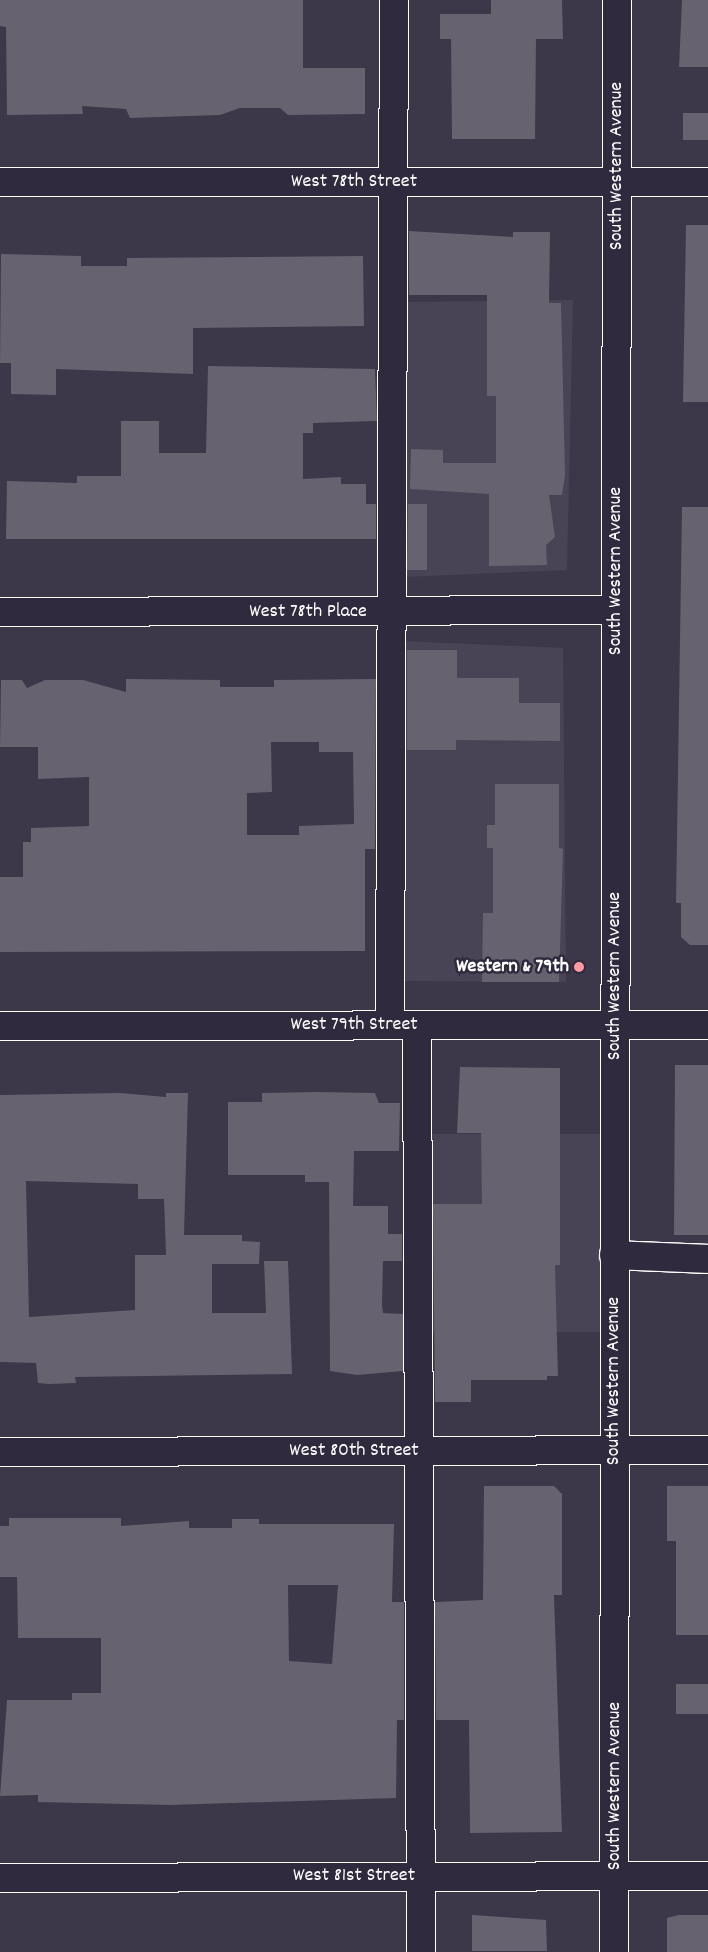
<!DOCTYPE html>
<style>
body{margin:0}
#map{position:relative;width:708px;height:1952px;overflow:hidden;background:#3c3749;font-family:Dekko,sans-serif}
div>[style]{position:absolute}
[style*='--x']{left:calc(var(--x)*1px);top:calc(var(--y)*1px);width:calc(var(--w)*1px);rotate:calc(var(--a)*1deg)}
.built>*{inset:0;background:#494455}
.building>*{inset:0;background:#666270}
.roads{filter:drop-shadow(1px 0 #fff) drop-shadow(-1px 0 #fff) drop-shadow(0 1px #fff) drop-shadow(0 -1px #fff)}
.minor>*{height:28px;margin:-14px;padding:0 14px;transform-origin:14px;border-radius:14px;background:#2f2a3d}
.major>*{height:28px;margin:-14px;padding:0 14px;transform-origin:14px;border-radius:14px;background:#2f2a3d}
.dots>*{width:14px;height:14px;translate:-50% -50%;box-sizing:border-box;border:2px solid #2f2a3d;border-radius:50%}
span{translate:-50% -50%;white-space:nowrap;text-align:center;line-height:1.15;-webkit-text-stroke:5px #2f2a3d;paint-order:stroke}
.street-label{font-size:20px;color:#fff}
.poi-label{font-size:20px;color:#fff;font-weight:700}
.right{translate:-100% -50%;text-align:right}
</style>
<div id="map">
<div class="built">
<i style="clip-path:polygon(573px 300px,567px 570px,403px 577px,405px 302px)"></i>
<i style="clip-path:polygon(403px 641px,563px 648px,566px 982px,402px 981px)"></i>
<i style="clip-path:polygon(412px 1134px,614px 1134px,614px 1332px,418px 1333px)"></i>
</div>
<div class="building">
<i style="clip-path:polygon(0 0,303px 0,303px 68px,365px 68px,365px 114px,288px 115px,280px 108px,240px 108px,220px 115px,130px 118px,126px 109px,82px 106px,83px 114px,7px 115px,6px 27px,0 26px)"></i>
<i style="clip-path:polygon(491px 0,562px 0,563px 39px,536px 39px,535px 139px,452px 139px,451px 39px,440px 39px,440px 14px,491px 14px)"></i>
<i style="clip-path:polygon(682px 0,708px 0,708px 67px,679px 67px)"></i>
<i style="clip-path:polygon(683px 113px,708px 113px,708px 140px,683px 140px)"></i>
<i style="clip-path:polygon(686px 225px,708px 225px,708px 402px,683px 402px)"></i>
<i style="clip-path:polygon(409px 231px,513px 237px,513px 232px,550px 232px,549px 303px,561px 303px,565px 475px,562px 495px,549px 495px,555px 537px,546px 545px,547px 565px,489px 566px,489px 494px,410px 489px,411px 449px,443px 450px,443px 463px,496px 463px,496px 396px,487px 396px,487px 295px,409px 295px)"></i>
<i style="clip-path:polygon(1px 254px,81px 256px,81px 266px,127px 266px,127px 258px,363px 256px,364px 326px,193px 328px,193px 374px,56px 369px,56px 395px,11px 394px,11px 363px,0 363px)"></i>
<i style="clip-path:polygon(208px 366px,375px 369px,377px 421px,313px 423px,313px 433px,303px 433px,303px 479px,341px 477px,341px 484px,366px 484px,366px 504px,376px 504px,376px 539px,6px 539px,7px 481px,77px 483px,77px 476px,121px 476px,121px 421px,159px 421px,159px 453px,206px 453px)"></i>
<i style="clip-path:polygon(408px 504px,427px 504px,427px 570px,407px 570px)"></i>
<i style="clip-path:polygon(682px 507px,708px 507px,708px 945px,690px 945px,681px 937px,681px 903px,676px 903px)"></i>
<i style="clip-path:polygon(407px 650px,457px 650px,457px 678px,519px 678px,519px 703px,560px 703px,560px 741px,456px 740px,456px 750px,407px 750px)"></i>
<i style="clip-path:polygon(evenodd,126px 679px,220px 680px,220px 687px,274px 687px,274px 680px,376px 679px,375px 849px,365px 849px,365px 951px,0 952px,0 877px,23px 877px,23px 842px,31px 842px,31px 828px,89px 826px,89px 777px,38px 779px,38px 747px,0 747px,1px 680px,22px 680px,27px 688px,45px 680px,83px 680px,126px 692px,126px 679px,271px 742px,319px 742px,319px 752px,353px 752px,354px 824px,299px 826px,299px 835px,247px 835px,247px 793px,272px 792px,271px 742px)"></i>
<i style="clip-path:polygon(495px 784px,559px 784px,559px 848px,563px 849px,559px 982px,482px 982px,483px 913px,493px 913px,493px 848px,487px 848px,487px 825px,495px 825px)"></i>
<i style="clip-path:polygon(675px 1065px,708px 1065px,708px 1235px,674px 1235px)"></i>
<i style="clip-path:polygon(460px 1067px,560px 1068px,560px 1265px,555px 1265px,558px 1376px,547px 1376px,547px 1380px,471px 1380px,471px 1402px,435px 1402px,433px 1204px,482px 1204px,481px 1133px,457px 1133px)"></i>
<i style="clip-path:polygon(316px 1092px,375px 1093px,379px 1103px,400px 1103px,399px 1151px,354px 1151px,353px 1206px,388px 1206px,388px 1234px,402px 1234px,402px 1261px,383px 1261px,382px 1304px,383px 1313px,403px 1314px,403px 1371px,357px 1375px,330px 1371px,329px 1182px,305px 1182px,305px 1175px,228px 1175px,228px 1102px,262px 1102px,262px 1093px)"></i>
<i style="clip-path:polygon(evenodd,120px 1093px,166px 1097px,166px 1093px,188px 1093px,184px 1235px,242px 1235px,242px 1241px,260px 1242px,259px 1264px,212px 1264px,212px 1313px,266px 1313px,264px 1261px,288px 1261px,292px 1374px,75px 1377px,76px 1383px,49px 1384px,38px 1383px,36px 1363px,0 1362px,0 1095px,120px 1093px,26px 1181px,138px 1184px,138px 1199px,164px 1199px,166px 1255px,135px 1255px,135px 1310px,29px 1317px,26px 1181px)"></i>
<i style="clip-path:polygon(484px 1486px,554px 1486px,562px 1494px,562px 1595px,554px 1595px,562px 1832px,470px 1833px,469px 1720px,436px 1720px,435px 1602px,483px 1600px)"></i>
<i style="clip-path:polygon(667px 1486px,708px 1486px,708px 1635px,676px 1635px,676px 1541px,667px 1541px)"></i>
<i style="clip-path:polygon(evenodd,9px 1518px,121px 1518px,121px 1526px,189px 1521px,189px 1528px,232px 1528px,232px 1519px,259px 1519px,259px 1524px,394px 1524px,392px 1602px,404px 1602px,404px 1720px,397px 1720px,396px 1798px,170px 1805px,38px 1802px,38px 1795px,0 1796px,7px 1700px,72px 1700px,72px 1693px,101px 1693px,101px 1638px,18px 1638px,17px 1577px,0 1577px,0 1526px,9px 1526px,9px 1518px,288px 1585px,338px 1585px,332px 1664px,289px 1661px,288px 1585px)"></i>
<i style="clip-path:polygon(676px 1684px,708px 1684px,708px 1714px,676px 1714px)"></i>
<i style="clip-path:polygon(472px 1915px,546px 1920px,547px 1951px,472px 1951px)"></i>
<i style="clip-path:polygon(679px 1915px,708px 1915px,708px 1952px,667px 1952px,667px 1918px)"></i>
</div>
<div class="roads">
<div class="minor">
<i style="--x:0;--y:182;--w:708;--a:0"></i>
<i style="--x:0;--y:612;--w:616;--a:-0.19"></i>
<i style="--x:390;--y:1025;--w:1025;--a:-89.78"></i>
<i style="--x:417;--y:1025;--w:927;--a:89.75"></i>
<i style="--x:0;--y:1026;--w:708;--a:-0.08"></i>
<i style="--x:614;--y:1255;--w:94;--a:2.4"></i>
<i style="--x:0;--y:1452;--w:708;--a:-0.16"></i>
<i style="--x:0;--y:1878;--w:708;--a:-0.16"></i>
</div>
<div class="major">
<i style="--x:614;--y:1952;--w:1952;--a:-89.91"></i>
</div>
</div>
<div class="dots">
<i style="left:579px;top:967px;background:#ff9aa2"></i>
</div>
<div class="street-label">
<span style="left:617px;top:166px;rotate:-90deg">South Western Avenue</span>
<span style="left:354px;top:182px">West 78th Street</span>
<span style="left:616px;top:571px;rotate:-90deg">South Western Avenue</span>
<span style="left:308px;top:612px">West 78th Place</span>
<span style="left:615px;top:976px;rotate:-90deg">South Western Avenue</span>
<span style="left:354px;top:1025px">West 79th Street</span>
<span style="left:614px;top:1381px;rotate:-90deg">South Western Avenue</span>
<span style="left:354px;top:1451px">West 80th Street</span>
<span style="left:615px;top:1786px;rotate:-90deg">South Western Avenue</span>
<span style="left:354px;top:1876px">West 81st Street</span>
</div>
<div class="poi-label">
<span class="right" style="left:569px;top:967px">Western &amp; 79th</span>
</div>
</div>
